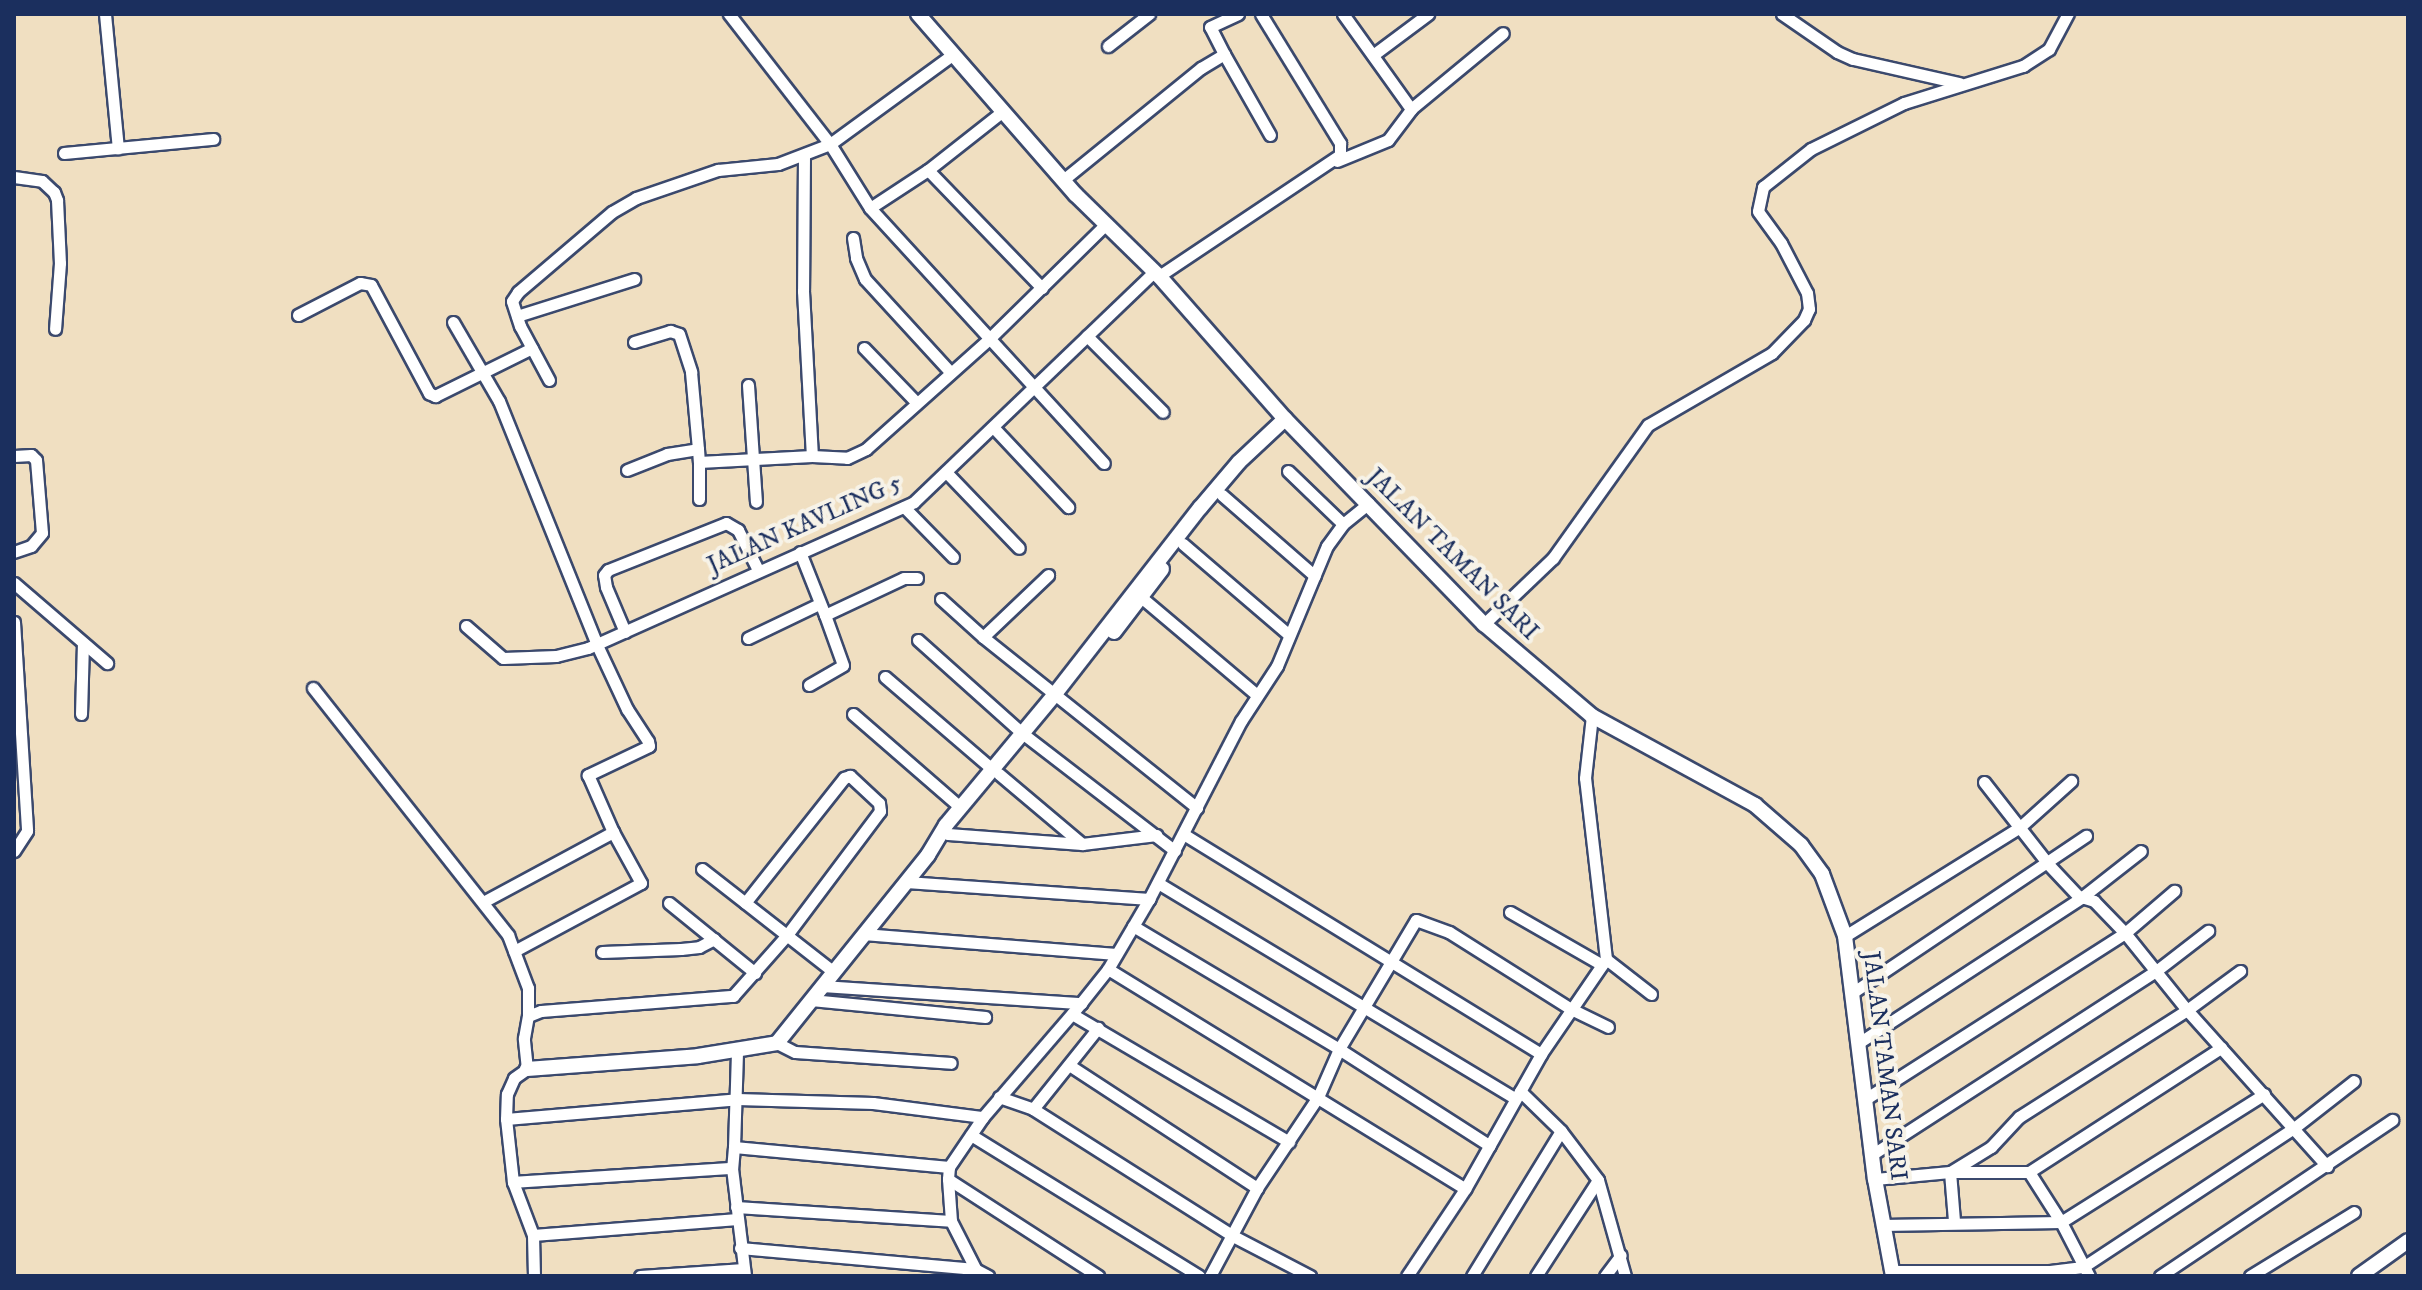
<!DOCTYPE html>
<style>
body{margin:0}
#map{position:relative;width:2422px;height:1290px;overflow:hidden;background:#f0dfc1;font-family:"IM FELL DW Pica",serif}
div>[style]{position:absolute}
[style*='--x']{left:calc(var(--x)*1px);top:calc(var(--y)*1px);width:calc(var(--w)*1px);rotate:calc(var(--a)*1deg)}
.roads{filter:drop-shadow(2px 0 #3b496d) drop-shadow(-2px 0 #3b496d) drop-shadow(0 2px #3b496d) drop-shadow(0 -2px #3b496d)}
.minor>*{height:11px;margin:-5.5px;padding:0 5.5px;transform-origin:5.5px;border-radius:5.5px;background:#fff}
.tertiary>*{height:14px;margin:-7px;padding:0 7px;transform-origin:7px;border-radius:7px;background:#fff}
span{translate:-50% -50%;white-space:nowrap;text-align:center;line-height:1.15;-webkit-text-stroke:8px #f7f3e8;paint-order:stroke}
.street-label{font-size:24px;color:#1b2f5e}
.frame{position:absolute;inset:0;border:16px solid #1b2f5e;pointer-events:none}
</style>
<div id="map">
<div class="roads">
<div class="minor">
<i style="--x:105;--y:14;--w:135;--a:84.5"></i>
<i style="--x:729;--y:14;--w:165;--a:52.2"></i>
<i style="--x:830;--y:144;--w:75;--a:58"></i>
<i style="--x:870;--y:208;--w:346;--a:47.5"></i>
<i style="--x:1343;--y:14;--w:117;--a:54.4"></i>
<i style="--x:1782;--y:14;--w:67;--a:34.6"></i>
<i style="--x:1837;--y:52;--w:17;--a:24"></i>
<i style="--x:1853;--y:59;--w:109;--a:12.8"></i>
<i style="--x:1108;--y:46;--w:52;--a:-38"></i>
<i style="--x:1224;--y:54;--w:93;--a:60.4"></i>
<i style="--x:1373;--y:55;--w:69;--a:-36.7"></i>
<i style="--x:64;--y:153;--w:150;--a:-5.4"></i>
<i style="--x:804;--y:156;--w:135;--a:90.4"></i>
<i style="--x:803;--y:291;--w:165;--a:86.9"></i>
<i style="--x:812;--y:456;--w:35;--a:3"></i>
<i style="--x:847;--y:458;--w:21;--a:-25"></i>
<i style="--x:866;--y:449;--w:166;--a:-41.8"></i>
<i style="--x:990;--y:338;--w:161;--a:-44.5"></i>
<i style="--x:1337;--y:161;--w:55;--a:-22.4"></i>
<i style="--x:1388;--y:140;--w:39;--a:-53"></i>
<i style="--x:1411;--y:109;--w:119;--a:-39.6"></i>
<i style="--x:928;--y:170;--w:164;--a:46"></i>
<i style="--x:14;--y:177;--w:28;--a:8"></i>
<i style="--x:42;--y:181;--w:16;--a:43"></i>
<i style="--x:54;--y:192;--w:9;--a:69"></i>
<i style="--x:57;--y:200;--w:63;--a:87.3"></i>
<i style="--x:60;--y:263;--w:66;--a:94.3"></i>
<i style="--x:1063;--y:180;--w:178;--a:-39.1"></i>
<i style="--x:1201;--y:68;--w:27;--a:-31"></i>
<i style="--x:1224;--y:54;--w:30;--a:-117"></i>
<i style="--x:1210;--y:27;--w:31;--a:-25"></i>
<i style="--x:870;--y:208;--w:69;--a:-33.2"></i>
<i style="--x:928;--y:170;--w:95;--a:-38.2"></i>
<i style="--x:853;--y:238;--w:20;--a:81"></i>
<i style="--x:856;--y:258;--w:23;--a:67"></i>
<i style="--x:865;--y:279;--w:127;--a:47.5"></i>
<i style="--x:1159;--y:276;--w:218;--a:-33.8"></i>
<i style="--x:1340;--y:155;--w:12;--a:-90"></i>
<i style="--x:1340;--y:143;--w:151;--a:-121.5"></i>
<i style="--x:298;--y:315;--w:70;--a:-27.3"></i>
<i style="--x:360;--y:283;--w:11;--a:10"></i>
<i style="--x:371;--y:285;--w:123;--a:61.8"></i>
<i style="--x:429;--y:393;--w:7;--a:27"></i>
<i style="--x:435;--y:396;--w:108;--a:-26.3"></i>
<i style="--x:517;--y:316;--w:123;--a:-17.5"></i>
<i style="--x:453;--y:322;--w:91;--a:59.8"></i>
<i style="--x:499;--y:401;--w:263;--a:68.1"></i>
<i style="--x:597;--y:645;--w:71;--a:64.9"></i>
<i style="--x:627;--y:709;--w:38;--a:57"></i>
<i style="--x:648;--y:741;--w:5;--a:79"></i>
<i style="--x:649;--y:746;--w:68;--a:154.6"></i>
<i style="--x:588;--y:775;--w:62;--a:66.3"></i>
<i style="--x:1087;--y:336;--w:107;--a:45"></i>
<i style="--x:634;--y:342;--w:38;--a:-17"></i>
<i style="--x:670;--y:331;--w:9;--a:18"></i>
<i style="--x:679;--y:334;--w:40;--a:72"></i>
<i style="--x:691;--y:372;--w:77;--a:84.8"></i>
<i style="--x:864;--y:348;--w:76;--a:46.1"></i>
<i style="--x:549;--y:380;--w:61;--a:-118.2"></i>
<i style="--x:520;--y:326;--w:26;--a:-108"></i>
<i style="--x:512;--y:301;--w:11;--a:-56"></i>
<i style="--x:518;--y:292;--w:123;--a:-40.4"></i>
<i style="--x:612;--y:212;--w:28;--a:-30"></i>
<i style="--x:636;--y:198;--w:87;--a:-18.9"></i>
<i style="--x:718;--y:170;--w:60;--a:-5.7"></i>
<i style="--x:778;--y:164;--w:56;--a:-21"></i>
<i style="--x:830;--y:144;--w:151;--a:-36.1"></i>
<i style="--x:748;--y:385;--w:117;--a:86.1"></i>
<i style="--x:993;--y:427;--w:110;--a:46.8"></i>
<i style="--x:14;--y:456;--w:17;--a:-3"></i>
<i style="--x:31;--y:455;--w:7;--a:45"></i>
<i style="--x:36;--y:460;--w:73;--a:85.3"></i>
<i style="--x:42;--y:533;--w:17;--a:130"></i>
<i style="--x:31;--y:546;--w:18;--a:161"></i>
<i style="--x:627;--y:470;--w:43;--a:-21.8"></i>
<i style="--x:667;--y:454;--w:31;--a:-9"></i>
<i style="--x:698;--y:449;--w:13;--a:86"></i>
<i style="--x:699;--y:462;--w:113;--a:-3"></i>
<i style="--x:1288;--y:471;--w:76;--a:43.9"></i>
<i style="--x:946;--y:472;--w:105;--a:46.2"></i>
<i style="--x:1222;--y:495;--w:123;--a:41.1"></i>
<i style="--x:699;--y:499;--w:37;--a:-90"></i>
<i style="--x:904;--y:507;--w:70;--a:45.6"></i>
<i style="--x:1183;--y:544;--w:140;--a:40.6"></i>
<i style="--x:800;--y:552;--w:68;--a:68.4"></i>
<i style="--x:825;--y:615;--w:87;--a:-25.1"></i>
<i style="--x:904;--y:578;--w:13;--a:0"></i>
<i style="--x:14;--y:583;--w:123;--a:40.7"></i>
<i style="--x:1135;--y:592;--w:160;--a:40.2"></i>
<i style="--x:941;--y:599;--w:57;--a:42.1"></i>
<i style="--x:983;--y:637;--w:274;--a:38.6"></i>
<i style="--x:14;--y:622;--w:209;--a:86.4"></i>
<i style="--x:27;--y:831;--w:24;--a:123"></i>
<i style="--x:1484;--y:624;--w:95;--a:-43.7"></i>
<i style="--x:1553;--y:558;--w:163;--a:-54.5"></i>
<i style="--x:1648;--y:425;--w:143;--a:-30.1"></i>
<i style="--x:1772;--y:353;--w:46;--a:-45.9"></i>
<i style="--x:1804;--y:320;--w:12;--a:-66"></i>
<i style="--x:1809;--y:309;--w:16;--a:-97"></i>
<i style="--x:1807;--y:293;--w:56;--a:-117.5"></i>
<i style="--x:1781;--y:243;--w:39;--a:-126"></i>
<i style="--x:1758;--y:211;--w:25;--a:-78"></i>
<i style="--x:1763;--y:187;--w:61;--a:-38.4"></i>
<i style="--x:1811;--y:149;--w:104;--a:-26.3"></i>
<i style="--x:1904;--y:103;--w:125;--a:-17.3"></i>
<i style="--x:2023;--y:66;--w:31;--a:-33"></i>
<i style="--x:2049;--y:49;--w:40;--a:-62"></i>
<i style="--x:466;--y:626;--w:49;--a:40.9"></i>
<i style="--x:503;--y:658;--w:53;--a:-2.2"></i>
<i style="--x:556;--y:656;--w:33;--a:-14"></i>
<i style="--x:588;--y:648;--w:357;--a:-24.1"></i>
<i style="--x:914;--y:502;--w:332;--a:-43.8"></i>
<i style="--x:625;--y:632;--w:49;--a:-112.9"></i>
<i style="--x:606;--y:587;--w:12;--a:-99"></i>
<i style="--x:604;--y:575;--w:6;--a:-51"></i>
<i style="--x:608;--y:570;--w:127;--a:-21.7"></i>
<i style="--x:726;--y:523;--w:14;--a:30"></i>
<i style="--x:738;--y:530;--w:45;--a:63.4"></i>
<i style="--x:983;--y:637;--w:90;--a:-43.6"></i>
<i style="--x:748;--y:638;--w:79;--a:-25.6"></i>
<i style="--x:918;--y:640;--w:140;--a:41.8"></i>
<i style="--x:1022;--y:733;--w:193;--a:37.6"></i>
<i style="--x:885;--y:677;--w:141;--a:40.7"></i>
<i style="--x:809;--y:685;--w:39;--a:-30"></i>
<i style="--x:843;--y:665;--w:53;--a:-109.8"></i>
<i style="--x:313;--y:688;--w:315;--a:51.7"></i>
<i style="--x:508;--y:935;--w:57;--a:69.3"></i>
<i style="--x:528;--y:988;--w:28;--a:90"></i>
<i style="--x:81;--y:714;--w:71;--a:-88.4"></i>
<i style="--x:853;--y:714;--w:142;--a:41"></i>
<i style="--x:999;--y:774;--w:109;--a:40.1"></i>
<i style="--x:1984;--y:782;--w:104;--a:52"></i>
<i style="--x:2048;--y:864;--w:44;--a:46.8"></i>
<i style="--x:2078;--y:896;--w:17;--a:17"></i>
<i style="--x:2094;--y:901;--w:45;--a:45.9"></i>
<i style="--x:2125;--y:933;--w:99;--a:51.2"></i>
<i style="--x:2187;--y:1010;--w:210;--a:48.1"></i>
<i style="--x:942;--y:830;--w:7;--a:34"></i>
<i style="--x:948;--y:834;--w:134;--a:4.3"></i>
<i style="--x:1082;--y:844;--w:75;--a:-6.9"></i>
<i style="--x:1185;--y:835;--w:418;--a:31.6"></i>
<i style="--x:702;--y:869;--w:167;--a:38"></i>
<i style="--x:906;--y:882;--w:244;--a:4"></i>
<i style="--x:1158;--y:883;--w:417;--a:31.1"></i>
<i style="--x:483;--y:902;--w:148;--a:-28.3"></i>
<i style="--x:613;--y:832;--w:58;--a:61.2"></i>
<i style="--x:641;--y:883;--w:144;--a:151.8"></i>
<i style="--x:669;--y:903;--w:111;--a:39.1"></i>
<i style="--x:1510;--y:912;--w:106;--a:29.9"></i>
<i style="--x:1133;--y:926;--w:240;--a:30.8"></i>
<i style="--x:1339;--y:1049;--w:179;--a:32.7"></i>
<i style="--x:863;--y:934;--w:254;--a:4.5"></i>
<i style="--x:1845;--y:936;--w:206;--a:-31.9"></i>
<i style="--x:2020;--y:827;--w:69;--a:-42"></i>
<i style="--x:602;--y:952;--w:79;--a:-2.2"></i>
<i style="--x:681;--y:949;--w:18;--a:-6"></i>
<i style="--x:699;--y:947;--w:17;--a:-28"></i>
<i style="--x:1606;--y:959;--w:57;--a:37.9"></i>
<i style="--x:1108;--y:969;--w:419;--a:31.6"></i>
<i style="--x:822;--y:986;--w:260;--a:3.8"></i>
<i style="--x:1081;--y:1003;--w:43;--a:-51.5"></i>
<i style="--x:1108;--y:969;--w:81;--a:-59.6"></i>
<i style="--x:1149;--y:899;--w:200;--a:-62.7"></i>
<i style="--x:1241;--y:721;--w:66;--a:-56.8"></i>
<i style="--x:1277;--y:666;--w:130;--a:-67.4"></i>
<i style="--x:1327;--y:546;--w:27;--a:-54"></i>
<i style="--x:1343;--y:524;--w:33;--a:-39"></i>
<i style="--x:1852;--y:993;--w:282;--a:-33.9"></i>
<i style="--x:811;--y:1000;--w:175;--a:5.6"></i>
<i style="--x:1072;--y:1014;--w:252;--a:30.5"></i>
<i style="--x:1860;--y:1042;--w:264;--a:-33.1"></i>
<i style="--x:2081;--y:898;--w:76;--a:-38.1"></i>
<i style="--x:777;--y:1043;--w:20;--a:27"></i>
<i style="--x:795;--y:1052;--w:156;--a:4"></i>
<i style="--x:737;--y:1052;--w:95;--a:91.8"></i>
<i style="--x:734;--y:1147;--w:216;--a:5.3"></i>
<i style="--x:949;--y:1167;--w:60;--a:-55.8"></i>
<i style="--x:983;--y:1117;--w:150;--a:-49.3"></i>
<i style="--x:1069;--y:1065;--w:225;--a:33.2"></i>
<i style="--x:1520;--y:1091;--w:57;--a:44.3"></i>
<i style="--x:1561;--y:1131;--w:61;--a:52.9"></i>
<i style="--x:1598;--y:1180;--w:114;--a:122.9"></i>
<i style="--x:999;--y:1097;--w:36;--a:19"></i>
<i style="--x:1033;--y:1109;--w:237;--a:32.4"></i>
<i style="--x:1233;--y:1236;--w:87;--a:27.5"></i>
<i style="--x:1867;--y:1098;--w:306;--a:-32.6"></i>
<i style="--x:2125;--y:933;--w:65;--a:-40.6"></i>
<i style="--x:1033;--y:1109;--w:104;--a:-51.3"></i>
<i style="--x:506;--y:1119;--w:232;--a:-4.9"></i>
<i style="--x:737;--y:1099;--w:136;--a:1.7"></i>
<i style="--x:873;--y:1103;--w:111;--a:7.3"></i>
<i style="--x:971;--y:1135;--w:268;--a:31.7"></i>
<i style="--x:734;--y:1147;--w:21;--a:95"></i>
<i style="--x:732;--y:1168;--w:109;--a:83.1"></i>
<i style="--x:1873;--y:1154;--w:337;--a:-32.9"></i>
<i style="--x:2156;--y:971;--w:66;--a:-37.6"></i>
<i style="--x:949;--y:1167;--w:12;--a:95"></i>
<i style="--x:948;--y:1179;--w:179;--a:32.9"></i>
<i style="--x:1952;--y:1171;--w:46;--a:-31.6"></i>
<i style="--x:1991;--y:1147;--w:41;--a:-47"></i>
<i style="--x:2019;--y:1117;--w:199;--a:-32.5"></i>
<i style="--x:2187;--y:1010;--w:66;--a:-36.3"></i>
<i style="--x:1950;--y:1172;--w:49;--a:85.3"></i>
<i style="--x:2029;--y:1172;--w:59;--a:57.4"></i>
<i style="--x:2061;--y:1222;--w:61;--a:62.6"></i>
<i style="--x:948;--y:1179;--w:42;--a:85.9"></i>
<i style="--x:951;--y:1221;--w:57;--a:63"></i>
<i style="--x:1875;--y:1179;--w:75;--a:-5.3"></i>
<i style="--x:1950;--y:1172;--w:79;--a:0"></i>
<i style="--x:2029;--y:1172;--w:229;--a:-32.9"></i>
<i style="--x:1598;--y:1180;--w:100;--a:74.3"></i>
<i style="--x:513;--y:1182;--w:219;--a:-3.7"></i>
<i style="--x:736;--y:1207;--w:215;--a:3.7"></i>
<i style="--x:1882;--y:1225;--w:179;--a:-1"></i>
<i style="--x:2061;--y:1222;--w:240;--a:-32.2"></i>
<i style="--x:533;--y:1235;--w:205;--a:-4.5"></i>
<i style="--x:740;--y:1248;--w:236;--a:5.1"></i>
<i style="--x:975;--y:1269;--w:15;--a:28"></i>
<i style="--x:1892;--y:1271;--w:158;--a:0"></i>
<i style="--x:2050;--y:1271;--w:33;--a:-7"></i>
<i style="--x:2083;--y:1267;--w:253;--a:-33.4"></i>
<i style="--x:2294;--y:1128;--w:76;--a:-38.1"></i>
<i style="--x:534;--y:1276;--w:41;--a:-91.4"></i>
<i style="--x:533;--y:1235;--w:57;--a:-110.7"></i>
<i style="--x:513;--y:1182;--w:63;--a:-96.3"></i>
<i style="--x:506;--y:1119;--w:25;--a:-88"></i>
<i style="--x:507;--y:1094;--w:17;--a:-66"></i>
<i style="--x:514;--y:1078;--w:16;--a:-35"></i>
<i style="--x:527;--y:1069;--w:31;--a:-96"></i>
<i style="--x:524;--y:1038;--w:22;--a:-80"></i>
<i style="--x:528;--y:1016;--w:14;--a:-21"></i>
<i style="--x:541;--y:1011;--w:193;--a:-4.5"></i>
<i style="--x:733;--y:996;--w:81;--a:-48.5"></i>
<i style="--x:787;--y:935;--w:155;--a:-53.1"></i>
<i style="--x:880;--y:811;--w:8;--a:-97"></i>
<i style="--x:879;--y:803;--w:40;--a:-137"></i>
<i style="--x:850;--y:776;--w:6;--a:162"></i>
<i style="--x:844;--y:778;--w:159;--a:128.4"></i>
<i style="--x:640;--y:1276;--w:104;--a:-3.9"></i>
<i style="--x:1210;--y:1276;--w:100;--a:-61.9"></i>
<i style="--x:1257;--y:1188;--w:110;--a:-56.2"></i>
<i style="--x:1318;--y:1097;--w:52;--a:-66.4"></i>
<i style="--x:1339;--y:1049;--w:150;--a:-59.2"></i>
<i style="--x:1416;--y:920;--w:35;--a:20"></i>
<i style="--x:1449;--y:932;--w:144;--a:32.3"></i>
<i style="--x:1571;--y:1009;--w:41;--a:25.9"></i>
<i style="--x:1407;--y:1276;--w:105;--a:-56.3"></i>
<i style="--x:1465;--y:1189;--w:155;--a:-60.6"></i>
<i style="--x:1541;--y:1054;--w:115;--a:-55.6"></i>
<i style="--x:1606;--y:959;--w:182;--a:-96.6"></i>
<i style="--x:1585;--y:778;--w:62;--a:-83.6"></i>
<i style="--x:1472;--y:1276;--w:170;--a:-58.5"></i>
<i style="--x:1605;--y:1276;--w:26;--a:-53"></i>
<i style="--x:2160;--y:1276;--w:280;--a:-33.9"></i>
<i style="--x:2250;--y:1276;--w:122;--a:-31.6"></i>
</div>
<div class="tertiary">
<i style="--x:918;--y:14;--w:240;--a:48.9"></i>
<i style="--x:1076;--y:195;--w:116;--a:44.3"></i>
<i style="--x:1159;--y:276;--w:191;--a:48.6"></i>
<i style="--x:1285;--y:419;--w:286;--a:45.9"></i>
<i style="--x:1484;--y:624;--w:142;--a:40.4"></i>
<i style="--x:1592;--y:716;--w:186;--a:28.6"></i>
<i style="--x:1755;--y:805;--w:61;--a:41"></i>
<i style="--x:1801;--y:845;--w:36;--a:54"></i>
<i style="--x:1822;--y:874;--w:66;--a:69.6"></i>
<i style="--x:1845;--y:936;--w:245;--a:83"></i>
<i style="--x:1875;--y:1179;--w:99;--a:79.5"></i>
<i style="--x:1114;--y:632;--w:79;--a:-52.7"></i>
<i style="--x:527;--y:1069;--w:171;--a:-4.3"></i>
<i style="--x:698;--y:1056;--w:80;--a:-9.3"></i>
<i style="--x:777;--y:1043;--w:241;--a:-51.2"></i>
<i style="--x:928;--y:855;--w:35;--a:-59"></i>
<i style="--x:946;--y:825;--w:170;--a:-50.2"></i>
<i style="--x:1055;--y:694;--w:236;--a:-52.1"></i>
<i style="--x:1200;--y:508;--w:60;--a:-49.7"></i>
<i style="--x:1239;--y:462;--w:63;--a:-43.1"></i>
<i style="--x:2359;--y:1276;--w:60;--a:-35.5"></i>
</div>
</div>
<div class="street-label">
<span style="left:805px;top:525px;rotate:-24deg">JALAN KAVLING 5</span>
<span style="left:1452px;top:555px;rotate:45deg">JALAN TAMAN SARI</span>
<span style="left:1884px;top:1066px;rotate:83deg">JALAN TAMAN SARI</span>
</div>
<div class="frame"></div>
</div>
